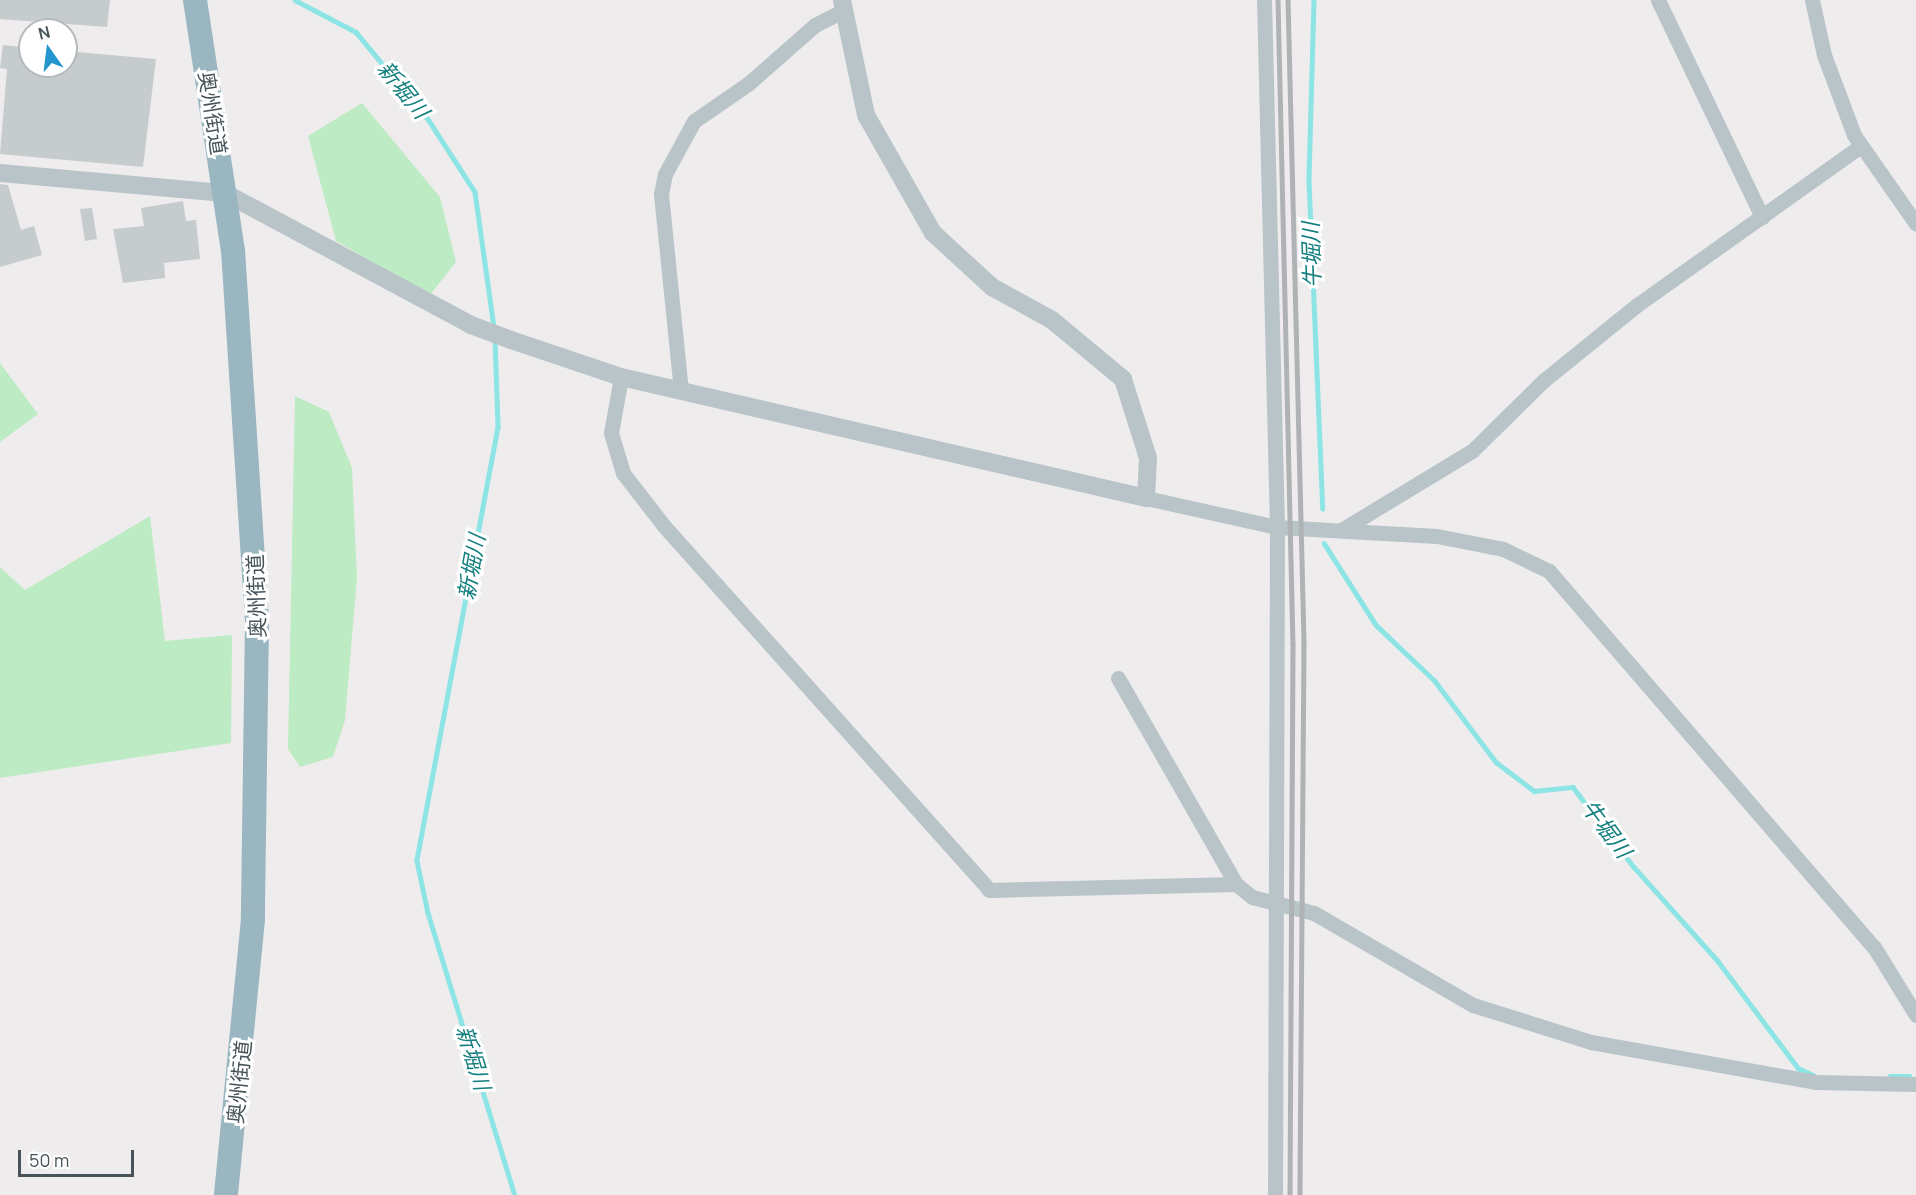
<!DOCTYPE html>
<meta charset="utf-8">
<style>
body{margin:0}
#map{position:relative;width:1916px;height:1195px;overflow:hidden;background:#efeced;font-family:Manrope,"Noto Sans JP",sans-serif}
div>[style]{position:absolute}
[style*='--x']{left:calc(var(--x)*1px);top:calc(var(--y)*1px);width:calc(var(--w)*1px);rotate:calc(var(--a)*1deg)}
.green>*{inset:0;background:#bdebc4}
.stream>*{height:4.5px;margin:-2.25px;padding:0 2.25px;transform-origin:2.25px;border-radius:2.25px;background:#8ce5e4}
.building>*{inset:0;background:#c6cbce}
.minor>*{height:15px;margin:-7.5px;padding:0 7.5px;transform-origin:7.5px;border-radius:7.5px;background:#b8c4c8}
.tertiary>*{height:18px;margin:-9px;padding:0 9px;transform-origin:9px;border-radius:9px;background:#b8c4c8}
.trunk>*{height:24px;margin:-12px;padding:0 12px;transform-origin:12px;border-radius:12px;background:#9ab6c1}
.rail>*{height:4.5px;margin:-2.25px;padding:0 2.25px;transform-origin:2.25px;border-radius:2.25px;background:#afb3b6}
span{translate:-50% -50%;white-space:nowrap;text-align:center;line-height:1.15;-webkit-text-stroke:6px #fff;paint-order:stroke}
.street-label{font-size:21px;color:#465358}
.water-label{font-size:22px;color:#157f7f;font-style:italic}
.north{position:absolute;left:18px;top:18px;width:60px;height:60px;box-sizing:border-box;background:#fff;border:2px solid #b5babc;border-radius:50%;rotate:346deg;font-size:16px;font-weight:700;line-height:24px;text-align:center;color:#465358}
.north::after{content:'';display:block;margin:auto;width:21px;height:27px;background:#2595d0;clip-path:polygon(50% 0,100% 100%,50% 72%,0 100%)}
.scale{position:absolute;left:18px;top:1150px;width:116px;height:27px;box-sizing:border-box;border:3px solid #465358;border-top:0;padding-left:8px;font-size:18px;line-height:21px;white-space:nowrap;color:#465358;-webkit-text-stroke:4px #fff;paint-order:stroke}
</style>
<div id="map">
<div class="green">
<i style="clip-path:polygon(362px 103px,440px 197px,456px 262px,430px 295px,336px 241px,308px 136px)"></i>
<i style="clip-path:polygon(0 363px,38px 414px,0 442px)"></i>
<i style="clip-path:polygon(295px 396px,329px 412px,352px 468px,357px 578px,345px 720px,333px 757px,300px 767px,288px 749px)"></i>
<i style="clip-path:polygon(150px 516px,165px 641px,232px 635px,231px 743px,0 778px,0 567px,25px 590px)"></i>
</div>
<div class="stream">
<i style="--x:295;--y:0;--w:69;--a:27.7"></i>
<i style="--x:356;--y:32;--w:113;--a:50.4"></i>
<i style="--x:428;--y:119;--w:87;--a:57.2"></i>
<i style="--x:475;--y:192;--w:137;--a:82"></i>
<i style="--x:1314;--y:0;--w:181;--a:91.6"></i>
<i style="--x:1309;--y:181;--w:328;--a:87.6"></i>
<i style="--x:495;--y:339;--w:88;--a:88"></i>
<i style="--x:498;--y:427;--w:441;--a:100.6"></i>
<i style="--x:417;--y:861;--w:53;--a:78.1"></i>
<i style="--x:428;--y:913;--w:295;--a:72.9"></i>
<i style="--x:1324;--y:543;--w:97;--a:57.6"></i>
<i style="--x:1376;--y:625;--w:81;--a:43.5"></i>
<i style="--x:1435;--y:681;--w:101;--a:53"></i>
<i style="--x:1496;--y:762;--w:48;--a:37.3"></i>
<i style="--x:1534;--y:791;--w:39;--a:-6"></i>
<i style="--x:1573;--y:787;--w:101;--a:52.7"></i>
<i style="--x:1634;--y:867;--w:126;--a:48.2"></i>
<i style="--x:1718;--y:961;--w:134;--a:53.2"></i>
<i style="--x:1798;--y:1068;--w:17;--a:25"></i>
<i style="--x:1890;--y:1076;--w:20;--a:0"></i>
</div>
<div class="building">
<i style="clip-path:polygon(0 0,110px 0,107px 27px,0 19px)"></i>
<i style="clip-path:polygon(3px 45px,30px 48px,30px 66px,66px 66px,66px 51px,156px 59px,143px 167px,0 154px,7px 69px,0 68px)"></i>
<i style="clip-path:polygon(0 184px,8px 185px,21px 230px,34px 226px,42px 255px,0 267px)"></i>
<i style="clip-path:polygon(183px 201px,186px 221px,196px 220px,200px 259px,164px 263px,165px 278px,123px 283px,113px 229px,144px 226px,141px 208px)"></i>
<i style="clip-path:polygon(92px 208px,97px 239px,85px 241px,80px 209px)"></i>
</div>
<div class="minor">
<i style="--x:1264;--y:0;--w:527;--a:88.59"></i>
<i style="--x:1277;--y:527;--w:668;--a:90.17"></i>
<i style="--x:1658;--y:0;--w:241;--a:64.4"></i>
<i style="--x:1812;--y:0;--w:56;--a:77.7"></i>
<i style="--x:1824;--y:55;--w:85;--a:69.4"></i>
<i style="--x:1854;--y:135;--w:108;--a:55.1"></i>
<i style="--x:621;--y:377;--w:57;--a:100.1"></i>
<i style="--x:611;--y:433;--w:42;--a:73.3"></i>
<i style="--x:623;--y:473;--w:67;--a:52.3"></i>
<i style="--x:664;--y:526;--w:488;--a:48.2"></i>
<i style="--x:989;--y:890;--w:247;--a:-1.4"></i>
<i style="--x:681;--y:391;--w:198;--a:-95.8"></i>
<i style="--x:661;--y:194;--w:20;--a:-79"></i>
<i style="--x:665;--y:174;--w:60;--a:-61.3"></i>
<i style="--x:694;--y:121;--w:67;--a:-34.6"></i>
<i style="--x:749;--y:83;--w:88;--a:-41.3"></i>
<i style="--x:815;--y:25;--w:33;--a:-27"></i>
<i style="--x:1146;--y:498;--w:134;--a:12.5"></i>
<i style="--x:1277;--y:527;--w:160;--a:3.2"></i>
<i style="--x:1437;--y:536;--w:67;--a:11.1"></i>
<i style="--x:1503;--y:549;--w:51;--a:25.6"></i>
<i style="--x:1549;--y:571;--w:497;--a:49.2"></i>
<i style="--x:1874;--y:947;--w:80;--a:58.3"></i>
<i style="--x:1343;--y:529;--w:151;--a:-31.2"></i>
<i style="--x:1472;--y:451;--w:100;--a:-44.6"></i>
<i style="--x:1543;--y:381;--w:121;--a:-39"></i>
<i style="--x:1637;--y:305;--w:272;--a:-35.4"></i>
<i style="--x:1118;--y:678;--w:237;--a:60.2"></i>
<i style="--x:1236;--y:884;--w:21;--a:39"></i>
<i style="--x:1252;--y:897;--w:64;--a:14.5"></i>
<i style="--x:1314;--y:913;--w:184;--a:30.1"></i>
<i style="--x:1473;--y:1005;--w:124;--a:17.4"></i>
<i style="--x:1591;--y:1042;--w:228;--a:10.1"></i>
<i style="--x:1815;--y:1082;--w:101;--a:1.1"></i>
</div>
<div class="tertiary">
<i style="--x:0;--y:173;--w:226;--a:5.1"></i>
<i style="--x:225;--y:193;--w:279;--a:28.2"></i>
<i style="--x:471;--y:325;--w:43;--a:20.6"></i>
<i style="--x:511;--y:340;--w:116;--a:18.6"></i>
<i style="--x:621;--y:377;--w:539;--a:12.98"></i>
<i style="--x:1146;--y:498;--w:40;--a:-87.1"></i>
<i style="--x:1148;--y:458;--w:83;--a:-107.6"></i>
<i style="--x:1123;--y:379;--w:92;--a:-140.3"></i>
<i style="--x:1052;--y:320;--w:68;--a:-151.2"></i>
<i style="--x:992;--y:287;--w:80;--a:-137.5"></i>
<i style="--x:933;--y:233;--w:136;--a:-119.6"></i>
<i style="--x:866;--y:115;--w:117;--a:-101.8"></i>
</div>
<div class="trunk">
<i style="--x:195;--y:0;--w:253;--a:81.4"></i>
<i style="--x:233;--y:250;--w:372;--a:86.3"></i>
<i style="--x:257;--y:621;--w:298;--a:90.8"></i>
<i style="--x:253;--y:919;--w:277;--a:95.6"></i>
</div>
<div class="rail">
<i style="--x:1278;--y:0;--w:644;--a:88.67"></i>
<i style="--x:1293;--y:644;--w:551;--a:90.31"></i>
<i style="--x:1288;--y:0;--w:643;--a:88.57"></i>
<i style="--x:1304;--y:643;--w:552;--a:90.42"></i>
</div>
<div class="street-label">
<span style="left:213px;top:113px;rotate:81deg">奥州街道</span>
<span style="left:256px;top:596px;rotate:-92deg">奥州街道</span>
<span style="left:239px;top:1082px;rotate:-84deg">奥州街道</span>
</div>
<div class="water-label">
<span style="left:403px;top:90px;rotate:51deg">新堀川</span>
<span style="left:1312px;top:255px;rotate:-92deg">牛堀川</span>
<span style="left:472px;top:567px;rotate:-80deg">新堀川</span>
<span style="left:1606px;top:829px;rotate:53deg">牛堀川</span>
<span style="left:473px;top:1058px;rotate:73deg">新堀川</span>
</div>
<div class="north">N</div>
<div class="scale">50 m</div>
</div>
